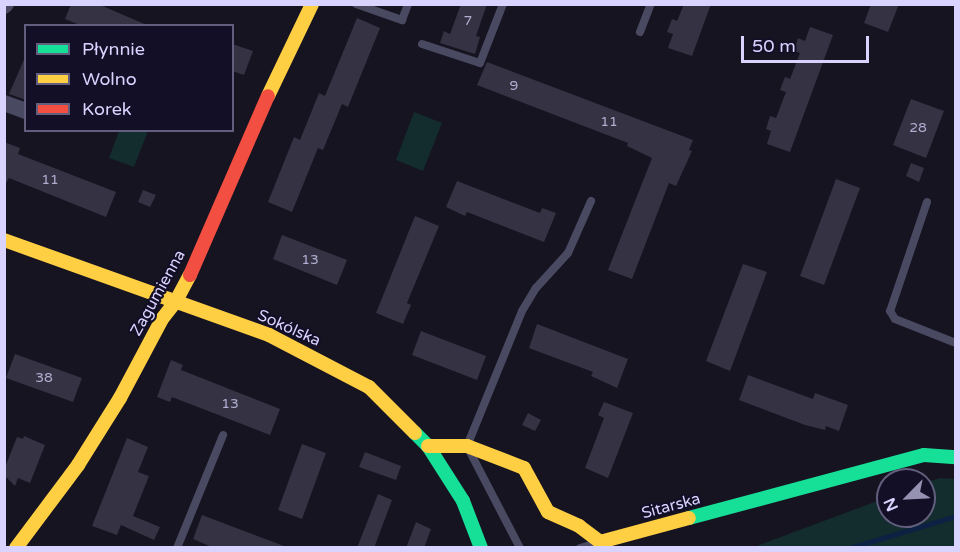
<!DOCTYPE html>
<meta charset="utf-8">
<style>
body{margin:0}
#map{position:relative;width:960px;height:552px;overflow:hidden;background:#161421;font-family:"Varela Round",sans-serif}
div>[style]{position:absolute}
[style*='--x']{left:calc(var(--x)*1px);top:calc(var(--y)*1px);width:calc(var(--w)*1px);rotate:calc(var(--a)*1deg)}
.green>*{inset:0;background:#132c2d}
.stream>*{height:5px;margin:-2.5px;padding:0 2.5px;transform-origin:2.5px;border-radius:2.5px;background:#0d2144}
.building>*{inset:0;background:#343243}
.lane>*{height:8px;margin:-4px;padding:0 4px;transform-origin:4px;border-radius:4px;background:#4a4962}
.street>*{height:16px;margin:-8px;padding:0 8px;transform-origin:8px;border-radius:8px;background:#4a4962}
.fast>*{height:14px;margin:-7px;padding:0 7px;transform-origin:7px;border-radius:7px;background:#16e098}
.slow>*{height:14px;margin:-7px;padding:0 7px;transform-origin:7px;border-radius:7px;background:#ffcf43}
.jam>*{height:14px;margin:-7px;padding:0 7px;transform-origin:7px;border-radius:7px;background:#f24e42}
span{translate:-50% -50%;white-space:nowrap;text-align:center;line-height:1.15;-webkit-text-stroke:4.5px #130f26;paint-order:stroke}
.number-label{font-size:14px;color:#b0acd0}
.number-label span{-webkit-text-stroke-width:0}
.street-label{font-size:16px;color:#d9d4ff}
.frame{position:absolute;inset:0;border:6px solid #d9d4ff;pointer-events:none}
.legend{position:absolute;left:24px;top:24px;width:210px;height:108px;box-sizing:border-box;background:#130f26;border:2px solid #625e7d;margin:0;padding:8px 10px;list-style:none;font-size:18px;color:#d9d4ff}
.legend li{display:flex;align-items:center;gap:12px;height:30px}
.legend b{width:30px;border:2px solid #625e7d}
.north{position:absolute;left:876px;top:468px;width:60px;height:60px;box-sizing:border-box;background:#130f26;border:2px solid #625e7d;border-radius:50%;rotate:246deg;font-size:16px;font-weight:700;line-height:24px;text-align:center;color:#d9d4ff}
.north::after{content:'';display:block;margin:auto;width:21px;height:27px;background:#9591b1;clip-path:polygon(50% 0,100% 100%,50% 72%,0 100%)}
.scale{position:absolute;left:741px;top:36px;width:128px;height:27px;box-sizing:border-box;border:3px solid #d9d4ff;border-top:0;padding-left:8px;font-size:18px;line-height:21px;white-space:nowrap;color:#d9d4ff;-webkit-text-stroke:4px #130f26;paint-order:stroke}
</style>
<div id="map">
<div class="green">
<i style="clip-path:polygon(414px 112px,442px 123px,423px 171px,396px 160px)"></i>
<i style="clip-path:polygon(119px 131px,148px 131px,134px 167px,109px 158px)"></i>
<i style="clip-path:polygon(940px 478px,955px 479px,955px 547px,754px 547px,888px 497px,888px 516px,924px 516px,924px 483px)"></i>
</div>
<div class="stream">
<i style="--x:849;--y:548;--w:112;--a:-16.7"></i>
</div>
<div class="building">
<i style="clip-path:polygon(71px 4px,98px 4px,149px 26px,82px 26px,65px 19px)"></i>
<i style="clip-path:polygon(461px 4px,487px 4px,476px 36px,480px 37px,475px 54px,440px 43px,444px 31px,450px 34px)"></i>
<i style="clip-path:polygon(684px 4px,711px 4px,692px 56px,668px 48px,673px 34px,667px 32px,672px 19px,677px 21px)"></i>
<i style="clip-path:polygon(871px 4px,899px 4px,888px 32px,864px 23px)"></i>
<i style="clip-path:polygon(357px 18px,380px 28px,348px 107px,342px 104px,323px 150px,318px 148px,292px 212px,268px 202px,294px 137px,300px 140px,319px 93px,325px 96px)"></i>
<i style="clip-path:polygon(810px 27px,833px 35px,790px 152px,767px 144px,771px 131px,766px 129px,770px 116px,776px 118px,786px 92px,780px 90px,785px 77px,790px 79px,800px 53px,794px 51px,798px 38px,805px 41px)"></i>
<i style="clip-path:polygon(232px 44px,253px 51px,244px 75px,232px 71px)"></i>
<i style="clip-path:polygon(26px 55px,26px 100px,9px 94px)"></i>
<i style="clip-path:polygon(487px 62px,693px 140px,689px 150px,692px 151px,676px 186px,669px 183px,632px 279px,608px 270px,652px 158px,627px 146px,628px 143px,477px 85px)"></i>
<i style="clip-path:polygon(911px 99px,944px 111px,926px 158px,893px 145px)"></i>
<i style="clip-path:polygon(4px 142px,20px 148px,18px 154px,116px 192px,106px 217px,9px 178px,4px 186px)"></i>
<i style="clip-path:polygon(911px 163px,924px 168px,919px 182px,906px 176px)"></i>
<i style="clip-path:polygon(836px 179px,860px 188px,824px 285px,800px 276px)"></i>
<i style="clip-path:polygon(457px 181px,540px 213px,542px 208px,556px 213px,544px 242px,467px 212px,465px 216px,446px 207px)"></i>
<i style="clip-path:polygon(143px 190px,156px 195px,150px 207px,138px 202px)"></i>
<i style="clip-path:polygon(415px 216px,439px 226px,407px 303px,411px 305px,403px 324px,376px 313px)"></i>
<i style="clip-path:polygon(282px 235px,347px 260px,337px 285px,273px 259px)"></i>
<i style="clip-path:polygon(743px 264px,767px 272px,730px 371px,706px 361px)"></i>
<i style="clip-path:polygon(537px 324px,628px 359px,617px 388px,591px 376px,593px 372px,529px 348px)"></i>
<i style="clip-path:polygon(421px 331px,486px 356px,477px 380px,412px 355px)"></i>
<i style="clip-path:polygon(15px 354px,82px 378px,73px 402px,6px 378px)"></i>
<i style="clip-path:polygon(171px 360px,183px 365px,181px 370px,280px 409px,270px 435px,172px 397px,170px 402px,157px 397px)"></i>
<i style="clip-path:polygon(748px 375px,813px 399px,815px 393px,848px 405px,839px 431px,826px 426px,825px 430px,805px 425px,739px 400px)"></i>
<i style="clip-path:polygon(604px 402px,633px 413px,608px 478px,585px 468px,604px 418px,598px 415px)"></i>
<i style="clip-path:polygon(528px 413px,541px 420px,535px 431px,522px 425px)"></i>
<i style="clip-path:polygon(24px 436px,45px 445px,30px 483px,18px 478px,15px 486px,4px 475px,4px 470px,17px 437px,23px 439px)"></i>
<i style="clip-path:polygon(127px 438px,148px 447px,138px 472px,149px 476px,133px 516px,160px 527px,154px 540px,121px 525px,117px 535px,92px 526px)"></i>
<i style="clip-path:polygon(302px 444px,326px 453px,302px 519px,278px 510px)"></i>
<i style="clip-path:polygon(365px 452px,401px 466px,396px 480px,359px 467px)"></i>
<i style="clip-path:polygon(378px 494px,392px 500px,374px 548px,357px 548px)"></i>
<i style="clip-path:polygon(202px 515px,284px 546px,284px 548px,214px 548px,193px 539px)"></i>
<i style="clip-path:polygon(416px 522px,431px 529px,424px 548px,406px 548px)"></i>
</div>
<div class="lane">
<i style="--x:356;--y:4;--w:49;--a:19.2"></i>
<i style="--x:402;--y:20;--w:17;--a:-69"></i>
<i style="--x:640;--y:32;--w:30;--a:-69"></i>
<i style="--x:422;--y:44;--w:61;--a:18.1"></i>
<i style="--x:480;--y:63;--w:63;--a:-68.7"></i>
<i style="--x:927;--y:202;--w:115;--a:108.7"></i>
<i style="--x:890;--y:311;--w:9;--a:58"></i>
<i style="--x:895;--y:319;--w:66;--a:21.5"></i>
<i style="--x:177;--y:548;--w:122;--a:-67.8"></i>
<i style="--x:520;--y:548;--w:115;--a:-117.5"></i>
<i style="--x:467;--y:446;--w:146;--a:-67.8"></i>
<i style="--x:522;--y:311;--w:27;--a:-59"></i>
<i style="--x:536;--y:288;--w:47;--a:-47.6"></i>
<i style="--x:568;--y:253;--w:57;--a:-66.1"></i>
<i style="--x:580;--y:548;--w:15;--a:-16"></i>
</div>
<div class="street">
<i style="--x:4;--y:6;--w:3;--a:-45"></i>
<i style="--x:4;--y:103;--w:23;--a:20"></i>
</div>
<div class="fast">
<i style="--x:415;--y:433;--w:18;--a:45"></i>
<i style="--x:428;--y:446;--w:65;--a:57.5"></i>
<i style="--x:463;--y:501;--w:50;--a:69"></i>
<i style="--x:689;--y:518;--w:243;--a:-15"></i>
<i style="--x:924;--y:455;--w:32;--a:4"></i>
</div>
<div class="slow">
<i style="--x:268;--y:96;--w:102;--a:-64.4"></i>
<i style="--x:4;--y:240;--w:282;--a:19.7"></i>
<i style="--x:269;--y:335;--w:113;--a:27.5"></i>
<i style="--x:369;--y:387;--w:65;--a:45"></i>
<i style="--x:428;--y:446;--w:39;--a:0"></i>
<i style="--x:467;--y:446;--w:61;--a:21.1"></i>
<i style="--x:524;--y:468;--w:50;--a:61.4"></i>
<i style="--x:548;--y:512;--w:34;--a:24"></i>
<i style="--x:579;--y:526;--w:26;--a:37"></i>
<i style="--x:600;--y:542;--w:92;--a:-15.1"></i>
<i style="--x:16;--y:548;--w:104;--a:-53.2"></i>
<i style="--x:78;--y:465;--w:79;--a:-57.9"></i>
<i style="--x:120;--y:398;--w:89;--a:-62"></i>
<i style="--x:162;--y:319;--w:23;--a:-52"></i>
<i style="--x:176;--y:301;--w:30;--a:-62"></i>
</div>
<div class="jam">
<i style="--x:190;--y:275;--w:195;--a:-66.5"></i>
</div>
<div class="number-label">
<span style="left:468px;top:21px">7</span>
<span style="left:514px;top:86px">9</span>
<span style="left:609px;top:122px">11</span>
<span style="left:918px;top:128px">28</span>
<span style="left:50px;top:180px">11</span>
<span style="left:310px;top:260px">13</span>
<span style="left:44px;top:378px">38</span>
<span style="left:230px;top:404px">13</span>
</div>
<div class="street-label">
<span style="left:158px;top:293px;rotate:-61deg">Zagumienna</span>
<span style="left:289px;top:328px;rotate:24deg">Sokólska</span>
<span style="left:671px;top:506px;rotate:-15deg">Sitarska</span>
</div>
<div class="frame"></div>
<ul class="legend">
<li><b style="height:8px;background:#16e098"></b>Płynnie</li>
<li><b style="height:8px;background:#ffcf43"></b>Wolno</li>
<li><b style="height:8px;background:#f24e42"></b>Korek</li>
</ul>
<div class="north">N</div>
<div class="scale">50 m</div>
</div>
